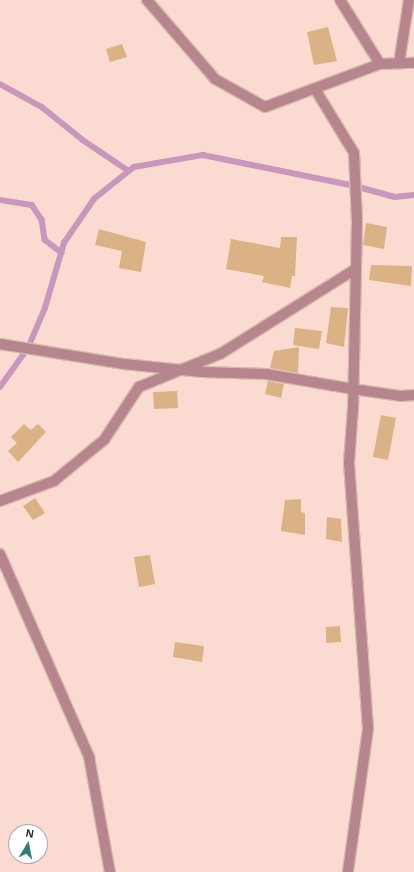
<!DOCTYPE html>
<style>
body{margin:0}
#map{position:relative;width:414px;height:872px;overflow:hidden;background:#fbdbd1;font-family:Helvetica,sans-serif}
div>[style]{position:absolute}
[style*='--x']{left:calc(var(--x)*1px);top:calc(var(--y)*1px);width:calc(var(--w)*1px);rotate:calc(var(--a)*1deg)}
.stream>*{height:5.5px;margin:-2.75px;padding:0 2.75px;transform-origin:2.75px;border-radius:2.75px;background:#c897bb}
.building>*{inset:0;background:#dab285}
.roads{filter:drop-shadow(1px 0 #d7bab1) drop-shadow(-1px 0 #d7bab1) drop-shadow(0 1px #d7bab1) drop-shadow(0 -1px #d7bab1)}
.minor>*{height:10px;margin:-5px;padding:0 5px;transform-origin:5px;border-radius:5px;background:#b6858e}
span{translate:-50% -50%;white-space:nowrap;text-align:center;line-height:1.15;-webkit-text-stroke:3px #fff;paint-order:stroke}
.north{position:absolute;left:8px;top:824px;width:40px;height:40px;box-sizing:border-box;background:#fff;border:1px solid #ada8a6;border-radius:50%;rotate:10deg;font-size:11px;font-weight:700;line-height:16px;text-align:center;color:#312521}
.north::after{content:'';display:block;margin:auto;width:14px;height:18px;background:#327b7a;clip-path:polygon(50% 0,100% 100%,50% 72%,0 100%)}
</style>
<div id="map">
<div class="stream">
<i style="--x:0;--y:84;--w:48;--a:28.7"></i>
<i style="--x:42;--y:107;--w:53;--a:38.8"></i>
<i style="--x:83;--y:140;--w:55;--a:34"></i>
<i style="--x:0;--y:200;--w:32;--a:9"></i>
<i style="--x:32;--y:205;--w:18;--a:56"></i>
<i style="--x:42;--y:220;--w:20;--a:81"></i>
<i style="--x:45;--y:240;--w:21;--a:37"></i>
<i style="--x:0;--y:387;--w:48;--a:-54.3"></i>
<i style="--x:28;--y:348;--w:43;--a:-67"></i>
<i style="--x:45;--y:308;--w:68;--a:-73.7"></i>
<i style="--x:64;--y:243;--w:53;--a:-55.7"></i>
<i style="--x:94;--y:199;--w:51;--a:-38.7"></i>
<i style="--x:134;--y:167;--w:70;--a:-9.9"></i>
<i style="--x:203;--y:155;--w:155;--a:11.5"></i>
<i style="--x:355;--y:186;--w:41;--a:15.4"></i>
<i style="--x:395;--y:197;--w:19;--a:-6"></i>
</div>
<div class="building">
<i style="clip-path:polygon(328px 27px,337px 61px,314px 65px,307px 32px)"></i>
<i style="clip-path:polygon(122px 44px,127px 57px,110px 62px,106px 49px)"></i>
<i style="clip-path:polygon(366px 223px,387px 227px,384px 249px,363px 245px)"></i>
<i style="clip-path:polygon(99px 229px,146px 242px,141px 272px,119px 268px,122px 251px,95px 245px)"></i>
<i style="clip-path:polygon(281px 237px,297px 237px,295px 276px,292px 276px,290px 288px,262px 282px,264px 276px,226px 269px,231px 239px,280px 248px)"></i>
<i style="clip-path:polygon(371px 265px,412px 266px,411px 286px,369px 280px)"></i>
<i style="clip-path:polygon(331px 307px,348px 308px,344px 347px,326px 343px)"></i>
<i style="clip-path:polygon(295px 328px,322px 331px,319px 349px,293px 345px)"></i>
<i style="clip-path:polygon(299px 347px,298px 373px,270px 368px,274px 351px)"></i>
<i style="clip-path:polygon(268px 381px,284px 384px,281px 398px,265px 394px)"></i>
<i style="clip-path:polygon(177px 391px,178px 408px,154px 409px,153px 392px)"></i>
<i style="clip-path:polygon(381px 415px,396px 418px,388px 460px,373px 457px)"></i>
<i style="clip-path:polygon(24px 424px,31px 430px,38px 424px,46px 432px,18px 462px,8px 451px,17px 443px,11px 437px)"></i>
<i style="clip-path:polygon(35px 498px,45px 513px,33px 520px,23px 506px)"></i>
<i style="clip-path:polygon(301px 499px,301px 512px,305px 513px,305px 535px,281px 531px,285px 500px)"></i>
<i style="clip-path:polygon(327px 517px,341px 519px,342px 542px,326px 539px)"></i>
<i style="clip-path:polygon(150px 555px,155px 584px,139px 587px,134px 557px)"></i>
<i style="clip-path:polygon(340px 626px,341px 642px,326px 643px,326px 627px)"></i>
<i style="clip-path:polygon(175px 642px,204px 646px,202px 662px,173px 657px)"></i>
</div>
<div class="roads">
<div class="minor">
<i style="--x:147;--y:0;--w:104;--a:49.3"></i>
<i style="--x:215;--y:79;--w:57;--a:29.2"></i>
<i style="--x:265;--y:107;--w:123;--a:-20.5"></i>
<i style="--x:380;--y:64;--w:34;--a:-2"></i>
<i style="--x:340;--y:0;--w:75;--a:58"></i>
<i style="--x:399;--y:63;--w:64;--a:-81"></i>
<i style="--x:315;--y:89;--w:75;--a:58.6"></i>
<i style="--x:354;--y:153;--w:68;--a:87.5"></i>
<i style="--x:357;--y:221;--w:187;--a:91.2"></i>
<i style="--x:353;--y:408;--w:55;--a:94.2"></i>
<i style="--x:349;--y:463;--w:267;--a:85.9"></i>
<i style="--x:368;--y:729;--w:144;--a:98"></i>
<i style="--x:0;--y:344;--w:126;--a:9.2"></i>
<i style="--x:124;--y:364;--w:78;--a:5.9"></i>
<i style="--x:202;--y:372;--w:64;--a:1.8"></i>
<i style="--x:266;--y:374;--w:88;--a:9.8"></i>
<i style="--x:353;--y:389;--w:49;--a:8.3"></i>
<i style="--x:401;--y:396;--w:13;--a:-4"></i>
<i style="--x:0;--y:501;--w:58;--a:-20.3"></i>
<i style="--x:54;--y:481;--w:65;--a:-39.4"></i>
<i style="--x:104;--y:440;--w:64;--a:-56.6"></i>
<i style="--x:139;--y:387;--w:87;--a:-22.2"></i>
<i style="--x:220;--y:354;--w:158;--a:-32.1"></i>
<i style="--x:0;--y:554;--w:222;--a:66.3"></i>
<i style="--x:89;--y:757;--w:117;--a:79.7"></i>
</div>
</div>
<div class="north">N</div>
</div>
